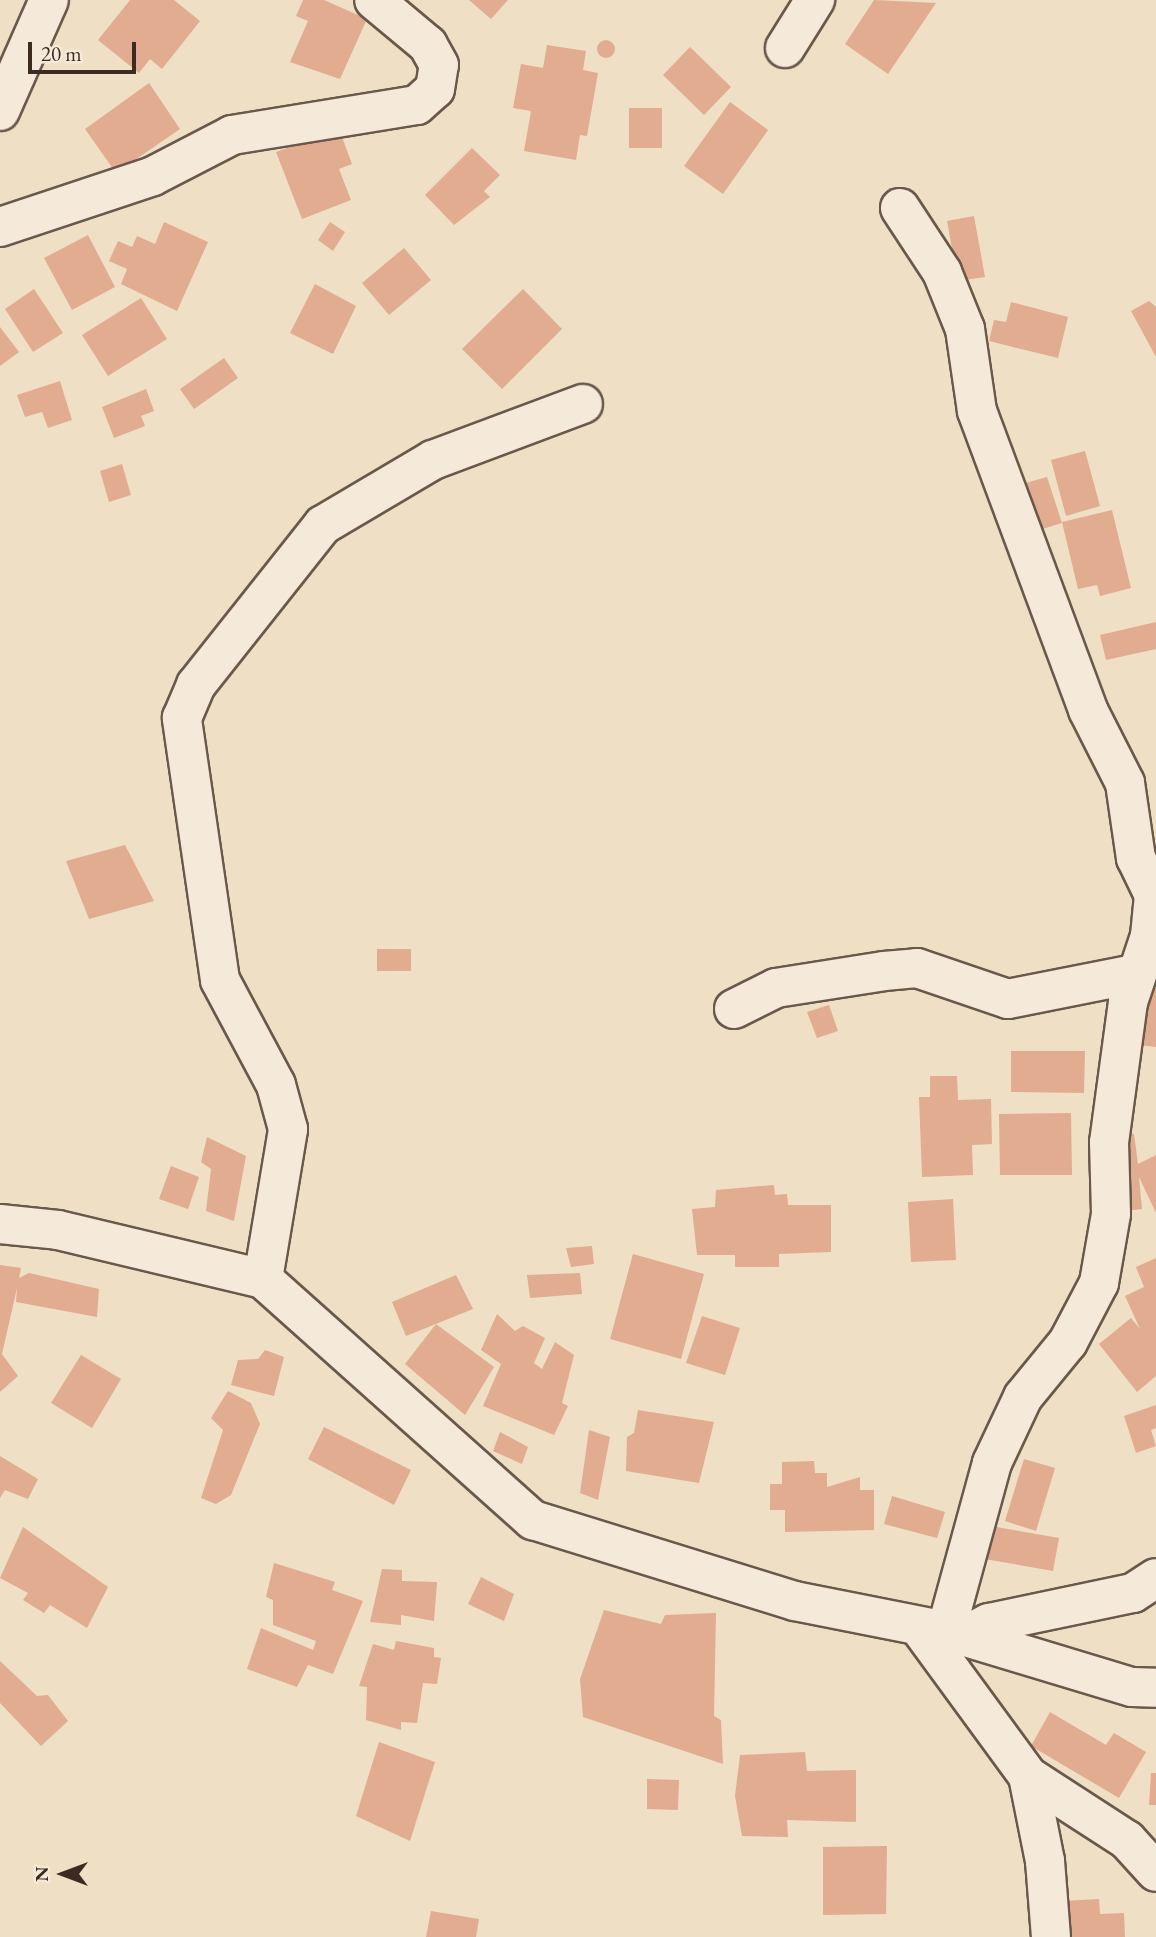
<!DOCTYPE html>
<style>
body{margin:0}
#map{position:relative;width:1156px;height:1937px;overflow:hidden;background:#efdfc5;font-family:"EB Garamond",serif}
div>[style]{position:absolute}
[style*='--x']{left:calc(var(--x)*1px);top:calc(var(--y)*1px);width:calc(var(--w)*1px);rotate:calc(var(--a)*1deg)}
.building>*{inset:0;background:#e1ac8f}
.round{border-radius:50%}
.roads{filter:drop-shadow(2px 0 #6a584b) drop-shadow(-2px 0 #6a584b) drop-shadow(0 2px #6a584b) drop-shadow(0 -2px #6a584b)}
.street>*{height:38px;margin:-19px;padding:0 19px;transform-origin:19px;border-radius:19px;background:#f5ead9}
.secondary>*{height:38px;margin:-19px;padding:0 19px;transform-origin:19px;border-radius:19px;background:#f5ead9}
span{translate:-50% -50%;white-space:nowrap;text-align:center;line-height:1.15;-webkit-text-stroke:6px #f5ead9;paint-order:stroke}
.north{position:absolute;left:28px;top:1839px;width:70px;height:70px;-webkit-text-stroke:5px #f5ead9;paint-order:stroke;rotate:270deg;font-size:19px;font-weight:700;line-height:28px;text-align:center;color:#3d2b22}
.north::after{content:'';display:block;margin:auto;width:24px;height:32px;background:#3d2b22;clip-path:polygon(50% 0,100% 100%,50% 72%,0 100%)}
.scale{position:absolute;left:28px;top:42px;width:108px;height:32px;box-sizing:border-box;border:4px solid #3d2b22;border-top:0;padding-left:9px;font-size:21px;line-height:24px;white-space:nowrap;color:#3d2b22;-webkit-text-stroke:5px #f5ead9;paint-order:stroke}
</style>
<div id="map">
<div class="building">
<i style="clip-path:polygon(130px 0,174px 0,200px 21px,162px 69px,150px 59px,139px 73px,98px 40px)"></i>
<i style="clip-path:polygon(303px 0,324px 0,367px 19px,340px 79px,290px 62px,308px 21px,296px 16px)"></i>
<i style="clip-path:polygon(469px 0,508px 0,491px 19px)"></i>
<i style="clip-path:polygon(874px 0,936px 3px,888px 74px,845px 44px)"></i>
<i class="round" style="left:597px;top:40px;width:18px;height:18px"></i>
<i style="clip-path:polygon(547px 45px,586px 51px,583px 70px,598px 73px,587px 136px,580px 135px,576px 160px,524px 151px,531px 111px,513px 108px,521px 64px,543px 68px)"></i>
<i style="clip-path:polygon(690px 47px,731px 87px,704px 115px,663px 75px)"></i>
<i style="clip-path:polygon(149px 83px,180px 129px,116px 173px,85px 129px)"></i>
<i style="clip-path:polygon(730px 102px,768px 130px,723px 194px,684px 166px)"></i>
<i style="clip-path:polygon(629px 108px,662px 108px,662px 148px,629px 148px)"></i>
<i style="clip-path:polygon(339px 129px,352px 164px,339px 169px,351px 200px,302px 219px,276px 152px)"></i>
<i style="clip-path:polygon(472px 148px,500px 175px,484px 191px,490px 197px,454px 225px,425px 195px)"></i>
<i style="clip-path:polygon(974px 216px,985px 277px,958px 281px,947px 221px)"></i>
<i style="clip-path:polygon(164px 222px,208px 242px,177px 311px,121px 284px,127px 269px,109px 261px,118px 241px,132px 247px,137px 236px,155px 244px)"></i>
<i style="clip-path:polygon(330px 222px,345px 232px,333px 251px,318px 240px)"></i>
<i style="clip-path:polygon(88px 235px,115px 287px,72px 310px,44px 258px)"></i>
<i style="clip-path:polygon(404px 248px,431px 280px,389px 315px,362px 283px)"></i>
<i style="clip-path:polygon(315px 284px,356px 306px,333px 354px,290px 333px)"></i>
<i style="clip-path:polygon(34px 289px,63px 333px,33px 352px,5px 309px)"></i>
<i style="clip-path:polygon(523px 289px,562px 329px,502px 389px,462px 349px)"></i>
<i style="clip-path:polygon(141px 298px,167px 339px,108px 376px,82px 335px)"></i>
<i style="clip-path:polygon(1149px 301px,1156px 307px,1156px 357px,1131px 311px)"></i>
<i style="clip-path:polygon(1011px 302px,1068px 317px,1058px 358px,989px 341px,994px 320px,1006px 322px)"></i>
<i style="clip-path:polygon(0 327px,19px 352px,0 366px)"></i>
<i style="clip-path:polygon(224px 358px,238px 378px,194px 409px,180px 389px)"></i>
<i style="clip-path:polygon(60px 381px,72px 420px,48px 428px,42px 412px,25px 417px,17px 395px)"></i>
<i style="clip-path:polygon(146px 389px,154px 411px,141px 416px,145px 426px,114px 438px,102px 407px)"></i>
<i style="clip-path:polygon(1085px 451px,1100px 506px,1066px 516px,1051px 460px)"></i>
<i style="clip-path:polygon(122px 464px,131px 495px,109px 502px,100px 471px)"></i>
<i style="clip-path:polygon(1047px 477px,1062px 523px,1036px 531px,1022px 484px)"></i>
<i style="clip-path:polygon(1112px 510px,1131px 588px,1100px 596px,1097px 585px,1078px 589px,1062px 522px)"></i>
<i style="clip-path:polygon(1156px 622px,1156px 649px,1106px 660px,1100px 635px)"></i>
<i style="clip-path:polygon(125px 845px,154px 901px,89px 919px,66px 861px)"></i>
<i style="clip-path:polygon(377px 949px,411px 949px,411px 971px,377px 971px)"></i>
<i style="clip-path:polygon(1145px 987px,1156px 988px,1156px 1047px,1139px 1045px)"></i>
<i style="clip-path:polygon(829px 1005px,838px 1031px,817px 1038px,807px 1012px)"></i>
<i style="clip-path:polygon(1011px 1051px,1085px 1051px,1084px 1093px,1011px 1092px)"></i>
<i style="clip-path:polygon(930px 1076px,957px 1076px,958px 1100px,991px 1099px,992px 1144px,972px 1145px,973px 1175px,922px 1177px,919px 1097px,930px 1097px)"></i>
<i style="clip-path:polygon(1071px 1113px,1072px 1175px,1000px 1175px,999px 1114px)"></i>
<i style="clip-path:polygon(1134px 1134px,1138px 1164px,1156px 1155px,1156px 1213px,1139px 1177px,1142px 1209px,1117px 1212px,1109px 1137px)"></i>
<i style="clip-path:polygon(207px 1137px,246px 1156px,234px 1221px,206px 1211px,211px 1169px,201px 1162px)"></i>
<i style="clip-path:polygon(171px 1166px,199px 1177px,188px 1209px,159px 1199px)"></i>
<i style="clip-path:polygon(774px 1185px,775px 1195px,787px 1194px,788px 1205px,831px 1205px,831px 1252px,779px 1254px,779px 1267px,735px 1267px,735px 1255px,697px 1255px,692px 1209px,715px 1207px,716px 1190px)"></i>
<i style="clip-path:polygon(953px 1199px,956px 1260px,911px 1262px,908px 1202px)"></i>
<i style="clip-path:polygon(592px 1246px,594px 1264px,571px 1267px,566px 1248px)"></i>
<i style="clip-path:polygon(633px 1254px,704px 1274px,681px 1359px,610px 1339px)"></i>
<i style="clip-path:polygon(1156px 1258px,1156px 1376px,1137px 1392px,1099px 1344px,1131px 1318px,1140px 1329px,1125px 1296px,1144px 1287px,1136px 1267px)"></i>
<i style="clip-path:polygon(0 1265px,21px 1268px,19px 1278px,29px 1273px,99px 1289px,97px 1317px,16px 1302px,17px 1288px,2px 1354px,18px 1376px,0 1392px)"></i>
<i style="clip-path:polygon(580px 1273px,582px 1294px,530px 1298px,527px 1275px)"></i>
<i style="clip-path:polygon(456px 1275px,473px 1309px,406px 1336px,392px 1302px)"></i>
<i style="clip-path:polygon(497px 1314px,515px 1331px,523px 1326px,545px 1338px,534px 1363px,542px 1369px,555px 1342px,574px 1355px,562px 1403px,568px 1406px,554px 1435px,483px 1406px,501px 1364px,481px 1350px)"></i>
<i style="clip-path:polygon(702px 1316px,740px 1328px,725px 1375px,686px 1363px)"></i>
<i style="clip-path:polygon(436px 1324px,494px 1367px,465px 1415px,405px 1364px)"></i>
<i style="clip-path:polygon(265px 1350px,284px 1357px,274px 1396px,231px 1385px,238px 1360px,258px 1359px)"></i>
<i style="clip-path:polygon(81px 1355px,121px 1379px,92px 1428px,51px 1403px)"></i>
<i style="clip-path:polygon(228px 1391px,251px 1403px,260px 1424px,231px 1495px,216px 1504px,201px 1498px,223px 1430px,211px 1418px)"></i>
<i style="clip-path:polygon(1156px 1405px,1156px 1428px,1151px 1430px,1156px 1446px,1136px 1453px,1124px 1416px)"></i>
<i style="clip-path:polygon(638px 1410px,714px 1422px,699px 1483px,626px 1471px,627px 1437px,634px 1433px)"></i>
<i style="clip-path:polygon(324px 1427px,411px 1470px,394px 1505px,308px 1459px)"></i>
<i style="clip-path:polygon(589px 1430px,610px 1437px,598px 1500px,580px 1493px)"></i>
<i style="clip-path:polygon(500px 1432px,528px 1447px,522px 1464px,493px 1451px)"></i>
<i style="clip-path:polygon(0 1456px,38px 1479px,28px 1499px,5px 1490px,0 1498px)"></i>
<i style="clip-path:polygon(1024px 1459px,1055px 1468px,1036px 1531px,1005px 1521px)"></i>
<i style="clip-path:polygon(814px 1461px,815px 1473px,827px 1473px,827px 1487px,860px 1477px,860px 1490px,874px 1490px,874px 1530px,785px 1532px,785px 1510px,770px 1510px,770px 1484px,782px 1484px,782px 1462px)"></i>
<i style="clip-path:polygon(892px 1496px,945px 1512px,937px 1538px,884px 1524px)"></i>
<i style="clip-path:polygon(985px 1525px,1059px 1538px,1053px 1571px,979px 1558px)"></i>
<i style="clip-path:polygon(23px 1527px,108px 1587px,87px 1628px,50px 1605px,44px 1613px,23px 1600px,28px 1593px,0 1578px)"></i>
<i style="clip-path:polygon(274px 1563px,335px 1582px,332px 1590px,363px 1601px,333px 1674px,308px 1665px,297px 1687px,247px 1669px,261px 1628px,313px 1650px,316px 1641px,273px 1625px,273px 1600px,266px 1597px)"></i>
<i style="clip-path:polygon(382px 1569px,402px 1570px,402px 1581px,437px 1582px,434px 1621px,401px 1615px,401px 1625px,370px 1622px)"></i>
<i style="clip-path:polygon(481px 1577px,514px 1594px,504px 1621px,468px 1604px)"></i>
<i style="clip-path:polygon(604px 1610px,661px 1624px,665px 1615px,716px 1613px,714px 1716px,721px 1720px,723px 1764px,583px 1717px,580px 1679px)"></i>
<i style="clip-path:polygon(396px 1641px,434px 1648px,434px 1657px,441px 1658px,437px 1684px,423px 1683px,417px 1723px,401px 1722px,401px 1730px,366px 1720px,367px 1687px,359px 1686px,373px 1644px,394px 1650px)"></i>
<i style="clip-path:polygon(0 1661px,37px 1696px,48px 1695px,68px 1721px,41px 1746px,0 1703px)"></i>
<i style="clip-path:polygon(1050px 1712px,1106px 1745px,1114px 1733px,1146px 1752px,1119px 1798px,1031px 1746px)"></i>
<i style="clip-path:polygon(379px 1742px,435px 1762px,410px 1841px,356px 1816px)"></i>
<i style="clip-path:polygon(805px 1752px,807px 1771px,856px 1770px,856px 1822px,787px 1820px,788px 1837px,742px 1836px,735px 1796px,740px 1755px)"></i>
<i style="clip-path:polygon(1151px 1773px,1156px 1773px,1156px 1805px,1149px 1805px)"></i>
<i style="clip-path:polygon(647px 1779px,679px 1780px,678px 1810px,647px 1809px)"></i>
<i style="clip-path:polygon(887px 1846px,886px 1914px,823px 1915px,823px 1847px)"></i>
<i style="clip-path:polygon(1099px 1899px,1100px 1914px,1124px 1913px,1125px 1937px,1066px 1937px,1063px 1901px)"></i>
<i style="clip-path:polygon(431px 1911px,479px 1919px,476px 1937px,426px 1937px)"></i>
</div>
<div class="roads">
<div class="street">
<i style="--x:785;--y:48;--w:57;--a:-58"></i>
<i style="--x:0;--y:111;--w:121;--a:-66.2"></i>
<i style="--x:900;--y:208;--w:77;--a:56.7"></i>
<i style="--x:942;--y:272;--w:61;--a:68"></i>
<i style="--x:965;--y:329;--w:83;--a:81.7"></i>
<i style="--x:977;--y:411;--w:319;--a:69.6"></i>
<i style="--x:1088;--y:710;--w:82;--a:63.1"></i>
<i style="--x:1125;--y:783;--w:76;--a:81.7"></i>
<i style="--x:1136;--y:858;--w:41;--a:64.1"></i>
<i style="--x:1154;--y:895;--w:41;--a:95.6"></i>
<i style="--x:1150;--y:936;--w:70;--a:108.4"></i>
<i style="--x:1128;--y:1002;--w:141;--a:97.7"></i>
<i style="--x:1109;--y:1142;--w:72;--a:88.4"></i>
<i style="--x:1111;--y:1214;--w:70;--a:99.9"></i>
<i style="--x:1099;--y:1283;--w:67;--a:117.7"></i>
<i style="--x:1068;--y:1342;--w:71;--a:129.3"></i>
<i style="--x:1023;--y:1397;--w:73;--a:115.2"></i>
<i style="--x:992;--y:1463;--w:174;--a:105.3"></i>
<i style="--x:0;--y:227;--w:161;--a:-18.4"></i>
<i style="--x:153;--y:176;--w:89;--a:-27.4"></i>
<i style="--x:232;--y:135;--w:187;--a:-9.2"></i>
<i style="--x:417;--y:105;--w:24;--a:-42"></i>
<i style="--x:435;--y:89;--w:24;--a:-81"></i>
<i style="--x:439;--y:65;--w:23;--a:-119"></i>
<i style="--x:428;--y:45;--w:70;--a:-140.2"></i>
<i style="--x:734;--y:1009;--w:47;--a:-26.6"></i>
<i style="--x:776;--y:988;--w:109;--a:-8.9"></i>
<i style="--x:884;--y:971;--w:33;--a:-5"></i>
<i style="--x:917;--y:968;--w:96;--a:18.8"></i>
<i style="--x:1008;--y:999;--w:128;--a:-11.2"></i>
<i style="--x:263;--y:1279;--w:152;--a:-80.5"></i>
<i style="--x:288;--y:1129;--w:46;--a:-105.3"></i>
<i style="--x:276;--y:1085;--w:119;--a:-118.1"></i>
<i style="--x:220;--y:980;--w:265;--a:-98.3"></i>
<i style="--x:182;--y:718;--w:36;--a:-67"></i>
<i style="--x:196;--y:685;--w:204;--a:-51.6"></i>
<i style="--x:323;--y:525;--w:128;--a:-30.6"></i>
<i style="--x:433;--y:460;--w:160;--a:-20.5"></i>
<i style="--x:919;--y:1627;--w:185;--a:53.8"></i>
<i style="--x:1028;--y:1776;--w:87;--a:78.7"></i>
<i style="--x:1045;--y:1861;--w:76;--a:85.5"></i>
<i style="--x:966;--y:1635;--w:26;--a:-28"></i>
<i style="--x:989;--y:1623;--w:147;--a:-11.8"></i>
<i style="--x:1133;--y:1593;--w:27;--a:-33"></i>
<i style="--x:1028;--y:1776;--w:118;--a:32.9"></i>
<i style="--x:1127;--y:1840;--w:43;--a:47.8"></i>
</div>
<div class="secondary">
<i style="--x:0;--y:1224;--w:58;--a:5.9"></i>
<i style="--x:58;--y:1230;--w:211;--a:13.4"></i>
<i style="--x:263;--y:1279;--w:362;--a:41.8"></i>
<i style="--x:533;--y:1520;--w:274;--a:17.2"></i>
<i style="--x:795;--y:1601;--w:154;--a:11.2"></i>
<i style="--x:946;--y:1631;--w:194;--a:16.8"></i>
<i style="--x:1132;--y:1687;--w:24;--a:2"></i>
</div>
</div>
<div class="north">N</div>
<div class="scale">20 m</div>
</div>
